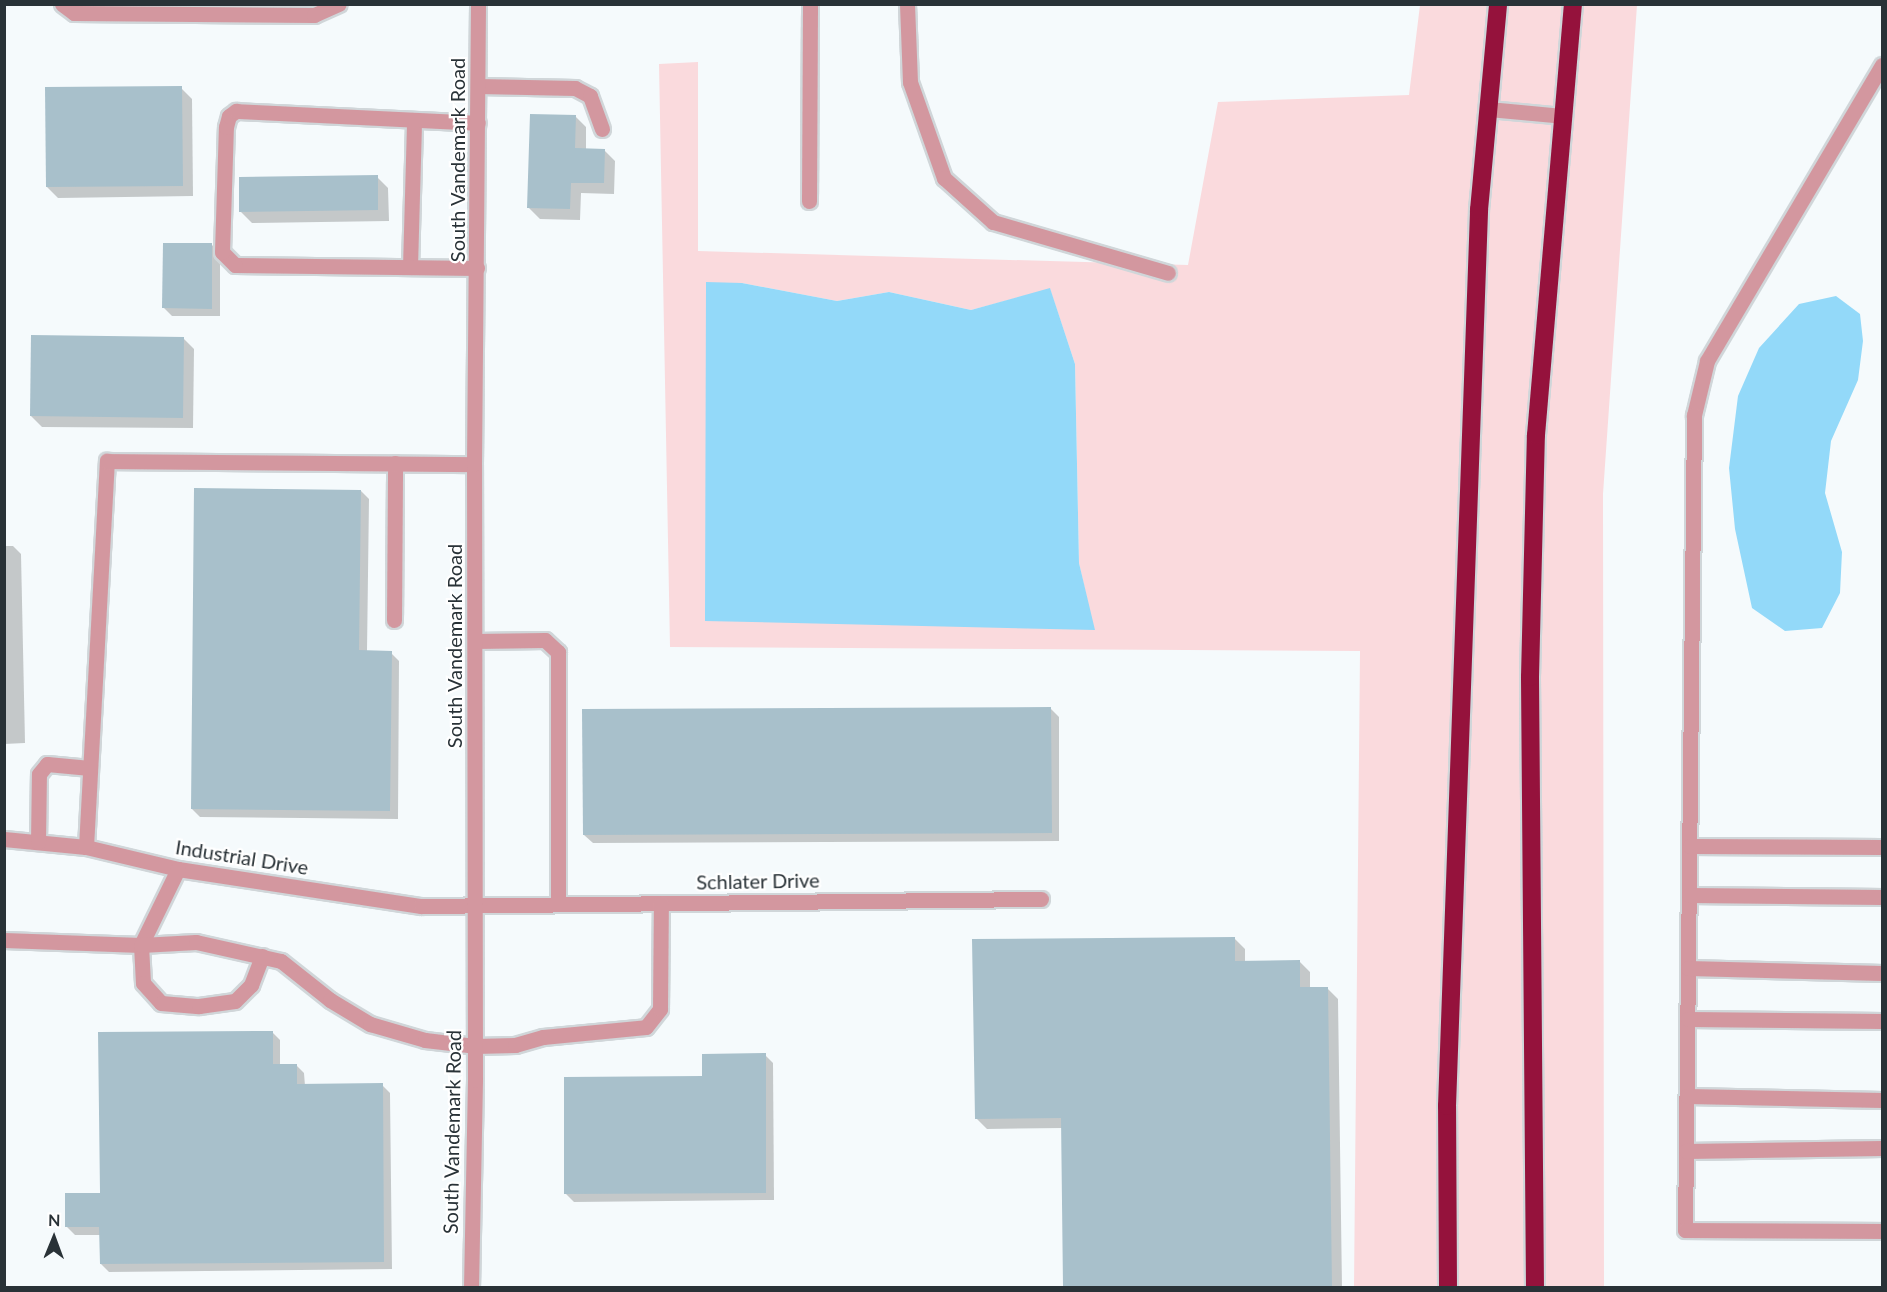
<!DOCTYPE html>
<style>
body{margin:0}
#map{position:relative;width:1887px;height:1292px;overflow:hidden;background:#f5fafc;font-family:Lato,sans-serif}
div>[style]{position:absolute}
[style*='--x']{left:calc(var(--x)*1px);top:calc(var(--y)*1px);width:calc(var(--w)*1px);rotate:calc(var(--a)*1deg)}
.green>*{inset:0;background:#fadadd}
.water>*{inset:0;background:#93d9f9}
.shadow>*{inset:0;background:#0003}
.building>*{inset:0;background:#a8c0cb}
.roads{filter:drop-shadow(2px 0 #d0d6d9) drop-shadow(-2px 0 #d0d6d9) drop-shadow(0 2px #d0d6d9) drop-shadow(0 -2px #d0d6d9)}
.minor>*{height:15px;margin:-7.5px;padding:0 7.5px;transform-origin:7.5px;border-radius:7.5px;background:#d3979f}
.highway>*{height:18px;margin:-9px;padding:0 9px;transform-origin:9px;border-radius:9px;background:#95123c}
span{translate:-50% -50%;white-space:nowrap;text-align:center;line-height:1.15;-webkit-text-stroke:4.5px #fff;paint-order:stroke}
.street-label{font-size:20px;color:#293237}
.frame{position:absolute;inset:0;border:6px solid #293237;pointer-events:none}
.north{position:absolute;left:24px;top:1208px;width:60px;height:60px;-webkit-text-stroke:4px #fff;paint-order:stroke;rotate:1deg;font-size:16px;font-weight:700;line-height:24px;text-align:center;color:#293237}
.north::after{content:'';display:block;margin:auto;width:21px;height:27px;background:#293237;clip-path:polygon(50% 0,100% 100%,50% 72%,0 100%)}
</style>
<div id="map">
<div class="green">
<i style="clip-path:polygon(evenodd,1420px 5px,1637px 5px,1603px 494px,1604px 1287px,1354px 1287px,1360px 651px,670px 647px,659px 64px,698px 62px,698px 251px,1188px 265px,1218px 102px,1409px 95px,1420px 5px,742px 283px,837px 301px,889px 292px,971px 310px,1050px 289px,1075px 364px,1079px 563px,1094px 630px,742px 283px)"></i>
</div>
<div class="water">
<i style="clip-path:polygon(706px 282px,742px 283px,837px 301px,889px 292px,971px 310px,1050px 288px,1075px 364px,1079px 563px,1095px 630px,705px 621px)"></i>
<i style="clip-path:polygon(1836px 296px,1860px 314px,1863px 341px,1858px 380px,1831px 441px,1825px 493px,1842px 552px,1840px 593px,1822px 628px,1785px 631px,1752px 608px,1735px 529px,1729px 468px,1738px 396px,1759px 348px,1799px 304px)"></i>
</div>
<div class="shadow">
<i style="clip-path:polygon(181px 88px,192px 99px,193px 196px,58px 198px,47px 187px)"></i>
<i style="clip-path:polygon(575px 116px,586px 127px,586px 150px,604px 150px,615px 161px,614px 194px,581px 193px,580px 220px,540px 219px,529px 208px)"></i>
<i style="clip-path:polygon(377px 177px,388px 188px,389px 221px,252px 223px,241px 212px)"></i>
<i style="clip-path:polygon(212px 245px,220px 253px,220px 316px,172px 316px,164px 308px)"></i>
<i style="clip-path:polygon(183px 338px,194px 349px,193px 428px,42px 427px,31px 416px)"></i>
<i style="clip-path:polygon(361px 491px,369px 499px,367px 652px,391px 653px,399px 661px,398px 819px,200px 817px,192px 809px)"></i>
<i style="clip-path:polygon(4px 546px,13px 546px,21px 554px,25px 743px,4px 744px)"></i>
<i style="clip-path:polygon(1051px 709px,1059px 717px,1059px 841px,593px 843px,584px 835px)"></i>
<i style="clip-path:polygon(1234px 938px,1245px 949px,1245px 962px,1299px 961px,1310px 972px,1310px 988px,1327px 988px,1338px 999px,1342px 1288px,1065px 1288px,1063px 1128px,987px 1129px,976px 1118px)"></i>
<i style="clip-path:polygon(272px 1032px,280px 1040px,280px 1065px,296px 1065px,304px 1073px,305px 1086px,382px 1085px,390px 1093px,392px 1269px,109px 1272px,101px 1264px,101px 1235px,75px 1235px,67px 1227px)"></i>
<i style="clip-path:polygon(765px 1055px,773px 1063px,774px 1200px,574px 1202px,566px 1194px,703px 1078px)"></i>
</div>
<div class="building">
<i style="clip-path:polygon(182px 86px,183px 186px,46px 187px,45px 87px)"></i>
<i style="clip-path:polygon(530px 114px,576px 115px,575px 148px,605px 149px,604px 183px,571px 183px,570px 209px,527px 208px)"></i>
<i style="clip-path:polygon(378px 175px,378px 210px,239px 212px,239px 177px)"></i>
<i style="clip-path:polygon(163px 243px,212px 243px,212px 309px,162px 308px)"></i>
<i style="clip-path:polygon(31px 335px,184px 337px,183px 418px,30px 416px)"></i>
<i style="clip-path:polygon(194px 488px,361px 490px,359px 650px,392px 651px,390px 811px,191px 809px)"></i>
<i style="clip-path:polygon(1051px 707px,1052px 833px,583px 835px,582px 709px)"></i>
<i style="clip-path:polygon(1235px 937px,1235px 961px,1300px 960px,1300px 987px,1328px 987px,1332px 1287px,1063px 1287px,1061px 1118px,975px 1119px,972px 939px)"></i>
<i style="clip-path:polygon(273px 1031px,273px 1064px,297px 1064px,297px 1084px,383px 1083px,384px 1262px,100px 1264px,99px 1227px,65px 1227px,65px 1193px,100px 1193px,98px 1032px)"></i>
<i style="clip-path:polygon(766px 1053px,766px 1193px,564px 1194px,564px 1077px,702px 1076px,702px 1054px)"></i>
</div>
<div class="roads">
<div class="minor">
<i style="--x:62;--y:4;--w:15;--a:37"></i>
<i style="--x:74;--y:13;--w:240;--a:0.5"></i>
<i style="--x:314;--y:15;--w:27;--a:-24"></i>
<i style="--x:907;--y:4;--w:78;--a:87.8"></i>
<i style="--x:910;--y:82;--w:102;--a:70.5"></i>
<i style="--x:944;--y:178;--w:66;--a:41.9"></i>
<i style="--x:993;--y:222;--w:182;--a:16.2"></i>
<i style="--x:1882;--y:65;--w:344;--a:120.6"></i>
<i style="--x:1707;--y:361;--w:56;--a:103.5"></i>
<i style="--x:1694;--y:415;--w:815;--a:90.63"></i>
<i style="--x:1685;--y:1230;--w:197;--a:0.3"></i>
<i style="--x:478;--y:86;--w:97;--a:1.2"></i>
<i style="--x:575;--y:88;--w:17;--a:28"></i>
<i style="--x:590;--y:96;--w:35;--a:70"></i>
<i style="--x:1488;--y:109;--w:75;--a:5.3"></i>
<i style="--x:809;--y:201;--w:197;--a:-89.7"></i>
<i style="--x:410;--y:267;--w:147;--a:-88.4"></i>
<i style="--x:477;--y:268;--w:242;--a:-179.3"></i>
<i style="--x:235;--y:265;--w:18;--a:-135"></i>
<i style="--x:222;--y:252;--w:125;--a:-88.2"></i>
<i style="--x:226;--y:127;--w:11;--a:-75"></i>
<i style="--x:229;--y:116;--w:9;--a:-36"></i>
<i style="--x:236;--y:111;--w:242;--a:2.8"></i>
<i style="--x:394;--y:620;--w:157;--a:-89.6"></i>
<i style="--x:475;--y:641;--w:70;--a:-0.8"></i>
<i style="--x:545;--y:640;--w:18;--a:43"></i>
<i style="--x:558;--y:652;--w:252;--a:90"></i>
<i style="--x:4;--y:839;--w:82;--a:5.6"></i>
<i style="--x:86;--y:847;--w:95;--a:13.4"></i>
<i style="--x:178;--y:869;--w:246;--a:8.7"></i>
<i style="--x:421;--y:906;--w:620;--a:-0.65"></i>
<i style="--x:38;--y:842;--w:68;--a:-89.2"></i>
<i style="--x:39;--y:774;--w:13;--a:-51"></i>
<i style="--x:47;--y:764;--w:43;--a:5.3"></i>
<i style="--x:1690;--y:846;--w:192;--a:0.3"></i>
<i style="--x:86;--y:847;--w:387;--a:-86.9"></i>
<i style="--x:107;--y:461;--w:367;--a:0.5"></i>
<i style="--x:178;--y:869;--w:85;--a:116"></i>
<i style="--x:141;--y:945;--w:38;--a:87"></i>
<i style="--x:143;--y:983;--w:27;--a:48"></i>
<i style="--x:161;--y:1003;--w:38;--a:5"></i>
<i style="--x:199;--y:1006;--w:36;--a:-8"></i>
<i style="--x:235;--y:1001;--w:23;--a:-45"></i>
<i style="--x:251;--y:985;--w:31;--a:-69"></i>
<i style="--x:1689;--y:895;--w:193;--a:0.6"></i>
<i style="--x:4;--y:940;--w:137;--a:2.1"></i>
<i style="--x:141;--y:945;--w:55;--a:-3.1"></i>
<i style="--x:196;--y:942;--w:87;--a:12.6"></i>
<i style="--x:281;--y:961;--w:63;--a:38.5"></i>
<i style="--x:330;--y:1000;--w:47;--a:31"></i>
<i style="--x:370;--y:1024;--w:57;--a:16.2"></i>
<i style="--x:425;--y:1040;--w:50;--a:6.8"></i>
<i style="--x:475;--y:1046;--w:40;--a:-1.4"></i>
<i style="--x:515;--y:1045;--w:29;--a:-16"></i>
<i style="--x:543;--y:1037;--w:103;--a:-5.5"></i>
<i style="--x:646;--y:1027;--w:23;--a:-52"></i>
<i style="--x:660;--y:1009;--w:106;--a:-89.5"></i>
<i style="--x:1688;--y:968;--w:194;--a:1.5"></i>
<i style="--x:1688;--y:1019;--w:194;--a:0.6"></i>
<i style="--x:1687;--y:1096;--w:195;--a:1.2"></i>
<i style="--x:1686;--y:1151;--w:196;--a:-0.9"></i>
<i style="--x:471;--y:1288;--w:208;--a:-88.9"></i>
<i style="--x:475;--y:1080;--w:616;--a:-90.09"></i>
<i style="--x:474;--y:464;--w:460;--a:-89.5"></i>
</div>
<div class="highway">
<i style="--x:1448;--y:1288;--w:182;--a:-90.3"></i>
<i style="--x:1447;--y:1106;--w:897;--a:-87.95"></i>
<i style="--x:1479;--y:210;--w:207;--a:-84.7"></i>
<i style="--x:1535;--y:1288;--w:611;--a:-90.47"></i>
<i style="--x:1530;--y:677;--w:242;--a:-88.6"></i>
<i style="--x:1536;--y:435;--w:433;--a:-85.1"></i>
</div>
</div>
<div class="street-label">
<span style="left:457px;top:160px;rotate:-90deg">South Vandemark Road</span>
<span style="left:454px;top:646px;rotate:-90deg">South Vandemark Road</span>
<span style="left:242px;top:857px;rotate:9deg">Industrial Drive</span>
<span style="left:758px;top:881px;rotate:-1deg">Schlater Drive</span>
<span style="left:452px;top:1132px;rotate:-89deg">South Vandemark Road</span>
</div>
<div class="frame"></div>
<div class="north">N</div>
</div>
